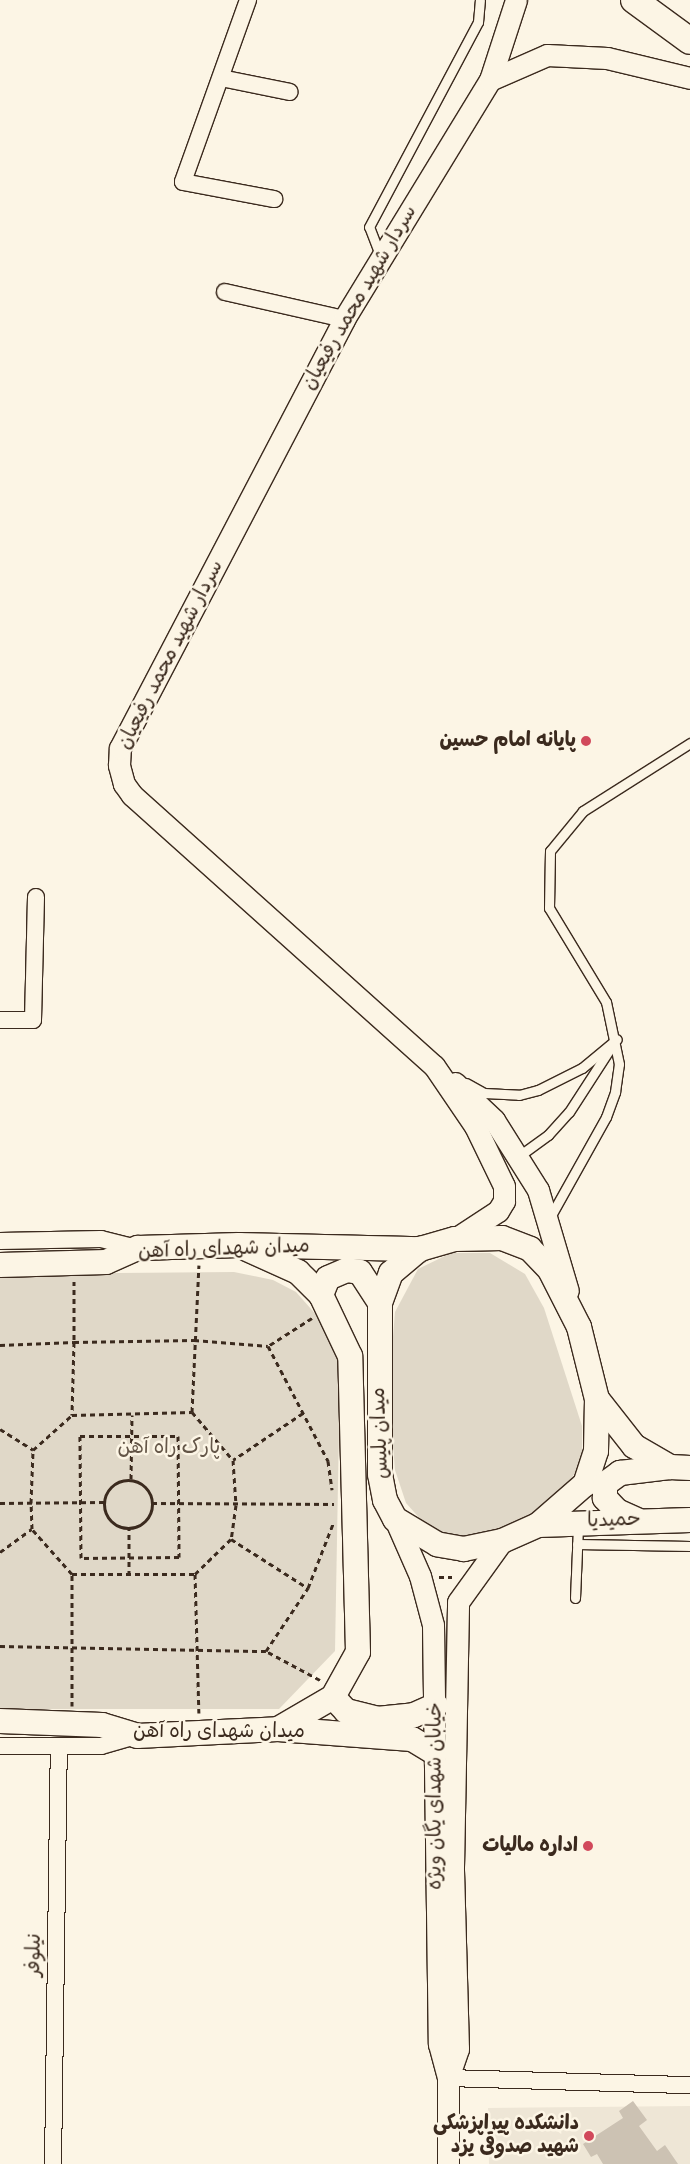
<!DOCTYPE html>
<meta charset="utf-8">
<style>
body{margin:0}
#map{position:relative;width:690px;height:2164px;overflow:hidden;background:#fcf5e5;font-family:"Indie Flower","Playpen Sans Arabic",sans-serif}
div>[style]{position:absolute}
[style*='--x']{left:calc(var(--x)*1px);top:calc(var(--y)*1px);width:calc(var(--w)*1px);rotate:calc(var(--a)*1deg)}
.built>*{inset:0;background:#eee6d6}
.green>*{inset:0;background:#e0d8c8}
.building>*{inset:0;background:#ccc2b3}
.path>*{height:3px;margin-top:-1.5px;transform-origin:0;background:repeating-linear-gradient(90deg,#3b2a1e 0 5px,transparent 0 9px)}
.path>.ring{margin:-1.5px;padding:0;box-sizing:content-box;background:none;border:3px solid #3b2a1e;border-radius:50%}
.roads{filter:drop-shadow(1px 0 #3b2a1e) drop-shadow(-1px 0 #3b2a1e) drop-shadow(0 1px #3b2a1e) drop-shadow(0 -1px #3b2a1e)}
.service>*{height:9px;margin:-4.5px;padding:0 4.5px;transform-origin:4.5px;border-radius:4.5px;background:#fcf5e5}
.minor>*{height:16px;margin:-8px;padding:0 8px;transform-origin:8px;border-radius:8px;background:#fcf5e5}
.tertiary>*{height:21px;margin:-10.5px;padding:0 10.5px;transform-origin:10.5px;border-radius:10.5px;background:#fcf5e5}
.secondary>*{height:24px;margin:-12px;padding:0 12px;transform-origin:12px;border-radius:12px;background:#fcf5e5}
.primary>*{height:26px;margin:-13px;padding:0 13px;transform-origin:13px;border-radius:13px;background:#fcf5e5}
.dots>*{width:14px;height:14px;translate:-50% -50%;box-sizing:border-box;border:2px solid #fcf5e5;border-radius:50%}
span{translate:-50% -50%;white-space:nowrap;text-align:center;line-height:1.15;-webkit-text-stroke:5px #fcf5e5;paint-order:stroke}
.street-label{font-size:20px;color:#3b2a1e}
.poi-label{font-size:20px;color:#3b2a1e;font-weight:700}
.right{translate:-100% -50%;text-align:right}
.park-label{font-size:20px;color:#645648}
</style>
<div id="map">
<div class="built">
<i style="clip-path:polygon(690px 2106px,690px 2164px,489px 2164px,488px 2108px)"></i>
</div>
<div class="green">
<i style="clip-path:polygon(451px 1253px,490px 1253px,525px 1274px,544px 1308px,582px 1426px,582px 1462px,562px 1493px,521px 1521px,469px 1540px,431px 1531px,406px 1503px,395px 1470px,392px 1432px,390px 1373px,395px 1312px,418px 1269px)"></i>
<i style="clip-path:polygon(234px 1272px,273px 1280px,296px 1292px,334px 1335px,340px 1371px,335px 1651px,279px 1709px,0 1709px,0 1274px)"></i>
</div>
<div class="building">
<i style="clip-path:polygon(633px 2101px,647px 2120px,639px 2126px,657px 2151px,665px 2145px,678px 2164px,603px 2164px,597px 2154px,591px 2157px,583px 2144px,623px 2118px,619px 2111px)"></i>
</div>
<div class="path">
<i style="--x:74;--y:1281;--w:61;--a:90"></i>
<i style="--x:74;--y:1342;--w:120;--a:-1"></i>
<i style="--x:194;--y:1340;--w:74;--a:4.6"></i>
<i style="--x:312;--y:1318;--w:52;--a:147.5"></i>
<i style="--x:268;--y:1346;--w:130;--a:62.4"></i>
<i style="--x:328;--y:1461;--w:29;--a:82"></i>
<i style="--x:0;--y:1345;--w:74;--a:-2.3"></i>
<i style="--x:74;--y:1342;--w:73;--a:91.6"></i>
<i style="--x:192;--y:1412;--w:147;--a:-87.3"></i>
<i style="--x:303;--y:1413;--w:84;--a:146.1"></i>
<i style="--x:233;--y:1460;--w:45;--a:86.2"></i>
<i style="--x:236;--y:1505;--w:34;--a:98"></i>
<i style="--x:231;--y:1539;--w:91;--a:32.5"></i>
<i style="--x:0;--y:1429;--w:39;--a:32"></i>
<i style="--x:80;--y:1436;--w:98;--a:0"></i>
<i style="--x:178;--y:1436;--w:121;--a:89.5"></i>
<i style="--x:179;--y:1557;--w:98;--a:179.4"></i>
<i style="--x:81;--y:1558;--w:122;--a:-90.5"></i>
<i style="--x:131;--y:1479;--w:64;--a:-89.1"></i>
<i class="ring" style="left:104px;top:1480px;width:45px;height:45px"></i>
<i style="--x:0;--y:1503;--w:104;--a:-0.6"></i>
<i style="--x:152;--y:1503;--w:182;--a:0.3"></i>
<i style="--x:0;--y:1552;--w:39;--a:-36"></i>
<i style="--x:72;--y:1574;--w:60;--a:-131.6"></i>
<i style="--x:32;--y:1529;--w:26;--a:-92"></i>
<i style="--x:31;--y:1503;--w:53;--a:-87.8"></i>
<i style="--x:33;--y:1450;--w:52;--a:-41.9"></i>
<i style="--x:72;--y:1415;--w:120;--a:-1.4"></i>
<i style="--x:192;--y:1412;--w:63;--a:49.5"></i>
<i style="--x:195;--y:1574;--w:139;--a:88.4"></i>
<i style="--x:129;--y:1575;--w:47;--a:-90"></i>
<i style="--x:439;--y:1577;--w:13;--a:0"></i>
<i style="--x:0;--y:1646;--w:266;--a:1.1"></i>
<i style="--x:320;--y:1680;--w:61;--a:-151.8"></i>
<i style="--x:266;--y:1651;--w:76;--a:-56.3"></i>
<i style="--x:308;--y:1588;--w:69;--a:-68.7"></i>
<i style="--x:72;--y:1706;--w:132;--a:-90"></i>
<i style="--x:72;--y:1574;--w:123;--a:0"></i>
<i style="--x:195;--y:1574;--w:50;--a:-44.2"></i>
</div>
<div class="roads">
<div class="service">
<i style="--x:380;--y:255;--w:30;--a:-111"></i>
<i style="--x:369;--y:227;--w:232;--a:-62"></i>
<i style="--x:478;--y:22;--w:22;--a:-85"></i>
<i style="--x:466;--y:1083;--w:21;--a:29"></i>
<i style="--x:484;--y:1093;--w:35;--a:3"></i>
<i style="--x:519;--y:1095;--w:20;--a:-15"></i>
<i style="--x:538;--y:1090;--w:49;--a:-26.6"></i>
<i style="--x:582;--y:1068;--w:45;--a:-39.6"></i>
<i style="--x:519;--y:1156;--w:36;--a:-36"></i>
<i style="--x:548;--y:1135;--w:31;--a:-48"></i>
<i style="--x:569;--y:1112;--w:77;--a:-57.1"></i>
<i style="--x:549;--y:1219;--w:117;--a:-60.8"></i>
<i style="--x:606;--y:1117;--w:27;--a:-70"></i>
<i style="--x:615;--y:1092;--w:28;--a:-82"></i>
<i style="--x:619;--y:1064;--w:63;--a:-101.8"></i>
<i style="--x:606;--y:1002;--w:110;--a:-121.2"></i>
<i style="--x:549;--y:908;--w:57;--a:-89"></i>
<i style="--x:550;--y:851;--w:52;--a:-50.5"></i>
<i style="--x:583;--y:811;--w:127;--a:-32.4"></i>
<i style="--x:577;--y:1544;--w:113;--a:1"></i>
<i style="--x:575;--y:1598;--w:72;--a:-87.6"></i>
</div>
<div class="minor">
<i style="--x:248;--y:0;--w:193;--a:109.7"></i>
<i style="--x:183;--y:182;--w:93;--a:10.6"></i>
<i style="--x:221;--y:78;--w:70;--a:11.5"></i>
<i style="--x:225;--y:292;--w:122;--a:12.8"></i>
<i style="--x:0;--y:1020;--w:33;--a:0"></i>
<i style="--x:33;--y:1020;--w:123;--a:-88.6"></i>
<i style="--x:0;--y:1241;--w:101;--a:-1.1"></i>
<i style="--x:101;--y:1239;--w:38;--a:14"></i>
<i style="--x:0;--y:1746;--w:101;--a:0"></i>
<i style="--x:101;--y:1746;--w:36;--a:-16"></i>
<i style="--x:448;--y:2078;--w:242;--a:1.7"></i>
<i style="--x:53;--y:2164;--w:417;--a:-89.2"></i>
</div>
<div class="tertiary">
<i style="--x:490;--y:80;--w:62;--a:-23.7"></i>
<i style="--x:547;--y:55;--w:60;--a:2.9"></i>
<i style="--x:607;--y:58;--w:85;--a:13.5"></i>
<i style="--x:455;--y:1083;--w:54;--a:43.5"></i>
<i style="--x:494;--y:1120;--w:83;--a:57.8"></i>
<i style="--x:538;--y:1190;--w:105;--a:73.5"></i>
<i style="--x:455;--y:1239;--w:51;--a:-33.1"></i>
<i style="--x:498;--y:1211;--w:12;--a:-59"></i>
<i style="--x:504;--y:1201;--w:15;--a:-90"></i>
<i style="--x:504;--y:1186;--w:67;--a:-115.8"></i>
<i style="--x:475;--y:1126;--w:73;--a:-124.3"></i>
<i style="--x:434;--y:1066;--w:406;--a:-138.1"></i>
<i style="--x:132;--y:795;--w:14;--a:-126"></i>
<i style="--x:124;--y:784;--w:20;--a:-105"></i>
<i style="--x:119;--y:765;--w:17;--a:-87"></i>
<i style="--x:120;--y:748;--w:484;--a:-62.4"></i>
<i style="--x:344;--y:319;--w:280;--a:-58.6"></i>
<i style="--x:490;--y:80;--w:84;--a:-72"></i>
<i style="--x:395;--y:1519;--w:62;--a:66.3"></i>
<i style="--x:420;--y:1576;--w:51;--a:75.1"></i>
<i style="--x:433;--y:1625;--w:419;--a:89.2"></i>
<i style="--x:439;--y:2044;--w:35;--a:75"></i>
<i style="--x:448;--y:2078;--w:86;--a:90"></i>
<i style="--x:448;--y:2078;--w:31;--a:-71"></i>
<i style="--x:458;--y:2049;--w:182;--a:-91.6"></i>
<i style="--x:453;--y:1867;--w:265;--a:-88.9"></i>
<i style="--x:458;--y:1602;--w:75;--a:-54.2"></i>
</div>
<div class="secondary">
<i style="--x:502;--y:1238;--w:30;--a:21"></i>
<i style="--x:530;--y:1249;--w:29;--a:46"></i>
<i style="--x:550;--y:1270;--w:64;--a:63"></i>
<i style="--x:579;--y:1327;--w:74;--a:76"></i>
<i style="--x:597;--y:1399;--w:52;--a:91.1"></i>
<i style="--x:596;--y:1451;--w:35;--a:108"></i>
<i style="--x:585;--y:1484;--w:62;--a:138.9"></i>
<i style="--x:538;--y:1525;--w:39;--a:156"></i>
<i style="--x:502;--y:1541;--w:39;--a:168"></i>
<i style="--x:464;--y:1549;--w:27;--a:-170"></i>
<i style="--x:437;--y:1544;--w:49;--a:-149.2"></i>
<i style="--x:395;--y:1519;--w:21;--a:-118"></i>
<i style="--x:385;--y:1500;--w:26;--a:-101"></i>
<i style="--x:380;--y:1474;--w:171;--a:-90"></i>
<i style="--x:380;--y:1303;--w:32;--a:-70"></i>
<i style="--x:391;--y:1273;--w:38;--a:-40"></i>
<i style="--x:420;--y:1249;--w:36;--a:-16"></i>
<i style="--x:455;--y:1239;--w:47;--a:-1.2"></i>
<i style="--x:247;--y:1249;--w:56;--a:24.3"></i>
<i style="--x:298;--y:1272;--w:33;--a:45"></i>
<i style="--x:0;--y:1265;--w:106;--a:-1.6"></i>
<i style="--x:106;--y:1262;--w:35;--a:-24"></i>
<i style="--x:138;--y:1248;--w:101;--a:-1.7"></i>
<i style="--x:239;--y:1245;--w:181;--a:1.3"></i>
<i style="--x:597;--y:1399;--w:60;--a:51.8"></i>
<i style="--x:634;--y:1446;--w:42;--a:30.3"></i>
<i style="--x:670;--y:1467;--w:20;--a:3"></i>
<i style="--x:637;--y:1520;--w:22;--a:-156"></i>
<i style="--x:617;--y:1511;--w:18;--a:-133"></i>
<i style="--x:605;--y:1498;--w:14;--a:-90"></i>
<i style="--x:605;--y:1484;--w:19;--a:-36"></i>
<i style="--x:620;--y:1473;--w:50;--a:-6.8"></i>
<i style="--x:538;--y:1525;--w:152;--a:-1.9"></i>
<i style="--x:333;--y:1697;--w:19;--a:47"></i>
<i style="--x:346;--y:1711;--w:32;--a:14"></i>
<i style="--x:377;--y:1719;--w:37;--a:-6"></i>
<i style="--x:414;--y:1715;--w:24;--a:-24"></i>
<i style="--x:0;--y:1721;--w:102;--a:2.2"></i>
<i style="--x:102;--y:1725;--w:37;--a:17"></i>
<i style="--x:137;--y:1736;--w:141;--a:-2.8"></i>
<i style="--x:278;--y:1729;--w:134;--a:4.3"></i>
<i style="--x:412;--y:1739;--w:27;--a:31"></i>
<i style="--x:278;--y:1729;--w:64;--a:-30.2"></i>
<i style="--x:333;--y:1697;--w:51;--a:-60.9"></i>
<i style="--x:358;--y:1652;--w:296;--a:-91.5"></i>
<i style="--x:350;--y:1356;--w:68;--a:-115.4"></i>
<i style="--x:321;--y:1295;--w:18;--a:-68"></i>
<i style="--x:328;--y:1278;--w:21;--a:-23"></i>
<i style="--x:347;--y:1270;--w:13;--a:9"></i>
<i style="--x:360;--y:1272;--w:37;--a:57"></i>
</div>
<div class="primary">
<i style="--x:634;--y:0;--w:69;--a:36.2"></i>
</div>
</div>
<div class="dots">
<i style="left:586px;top:741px;background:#d1495b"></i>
<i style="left:588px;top:1846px;background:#d1495b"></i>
<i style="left:589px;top:2136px;background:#d1495b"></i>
</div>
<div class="street-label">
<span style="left:360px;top:298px;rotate:-60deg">سردار شهید محمد رفیعیان</span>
<span style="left:171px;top:655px;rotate:-63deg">سردار شهید محمد رفیعیان</span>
<span style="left:224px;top:1250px;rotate:-2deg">میدان شهدای راه آهن</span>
<span style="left:381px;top:1433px;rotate:-92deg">میدان پلیس</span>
<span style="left:614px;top:1521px;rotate:-2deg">حمیدیا</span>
<span style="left:219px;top:1732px">میدان شهدای راه آهن</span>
<span style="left:436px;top:1796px;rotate:-90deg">خیابان شهدای یگان ویژه</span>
<span style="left:35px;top:1955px;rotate:-89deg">نیلوفر</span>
</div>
<div class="poi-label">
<span class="right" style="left:576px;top:741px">پایانه امام حسین</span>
<span class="right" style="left:578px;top:1846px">اداره مالیات</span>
<span class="right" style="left:579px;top:2136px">دانشکده پیراپزشکی<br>شهید صدوقی یزد</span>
</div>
<div class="park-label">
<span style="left:169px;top:1448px">پارک راه آهن</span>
</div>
</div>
